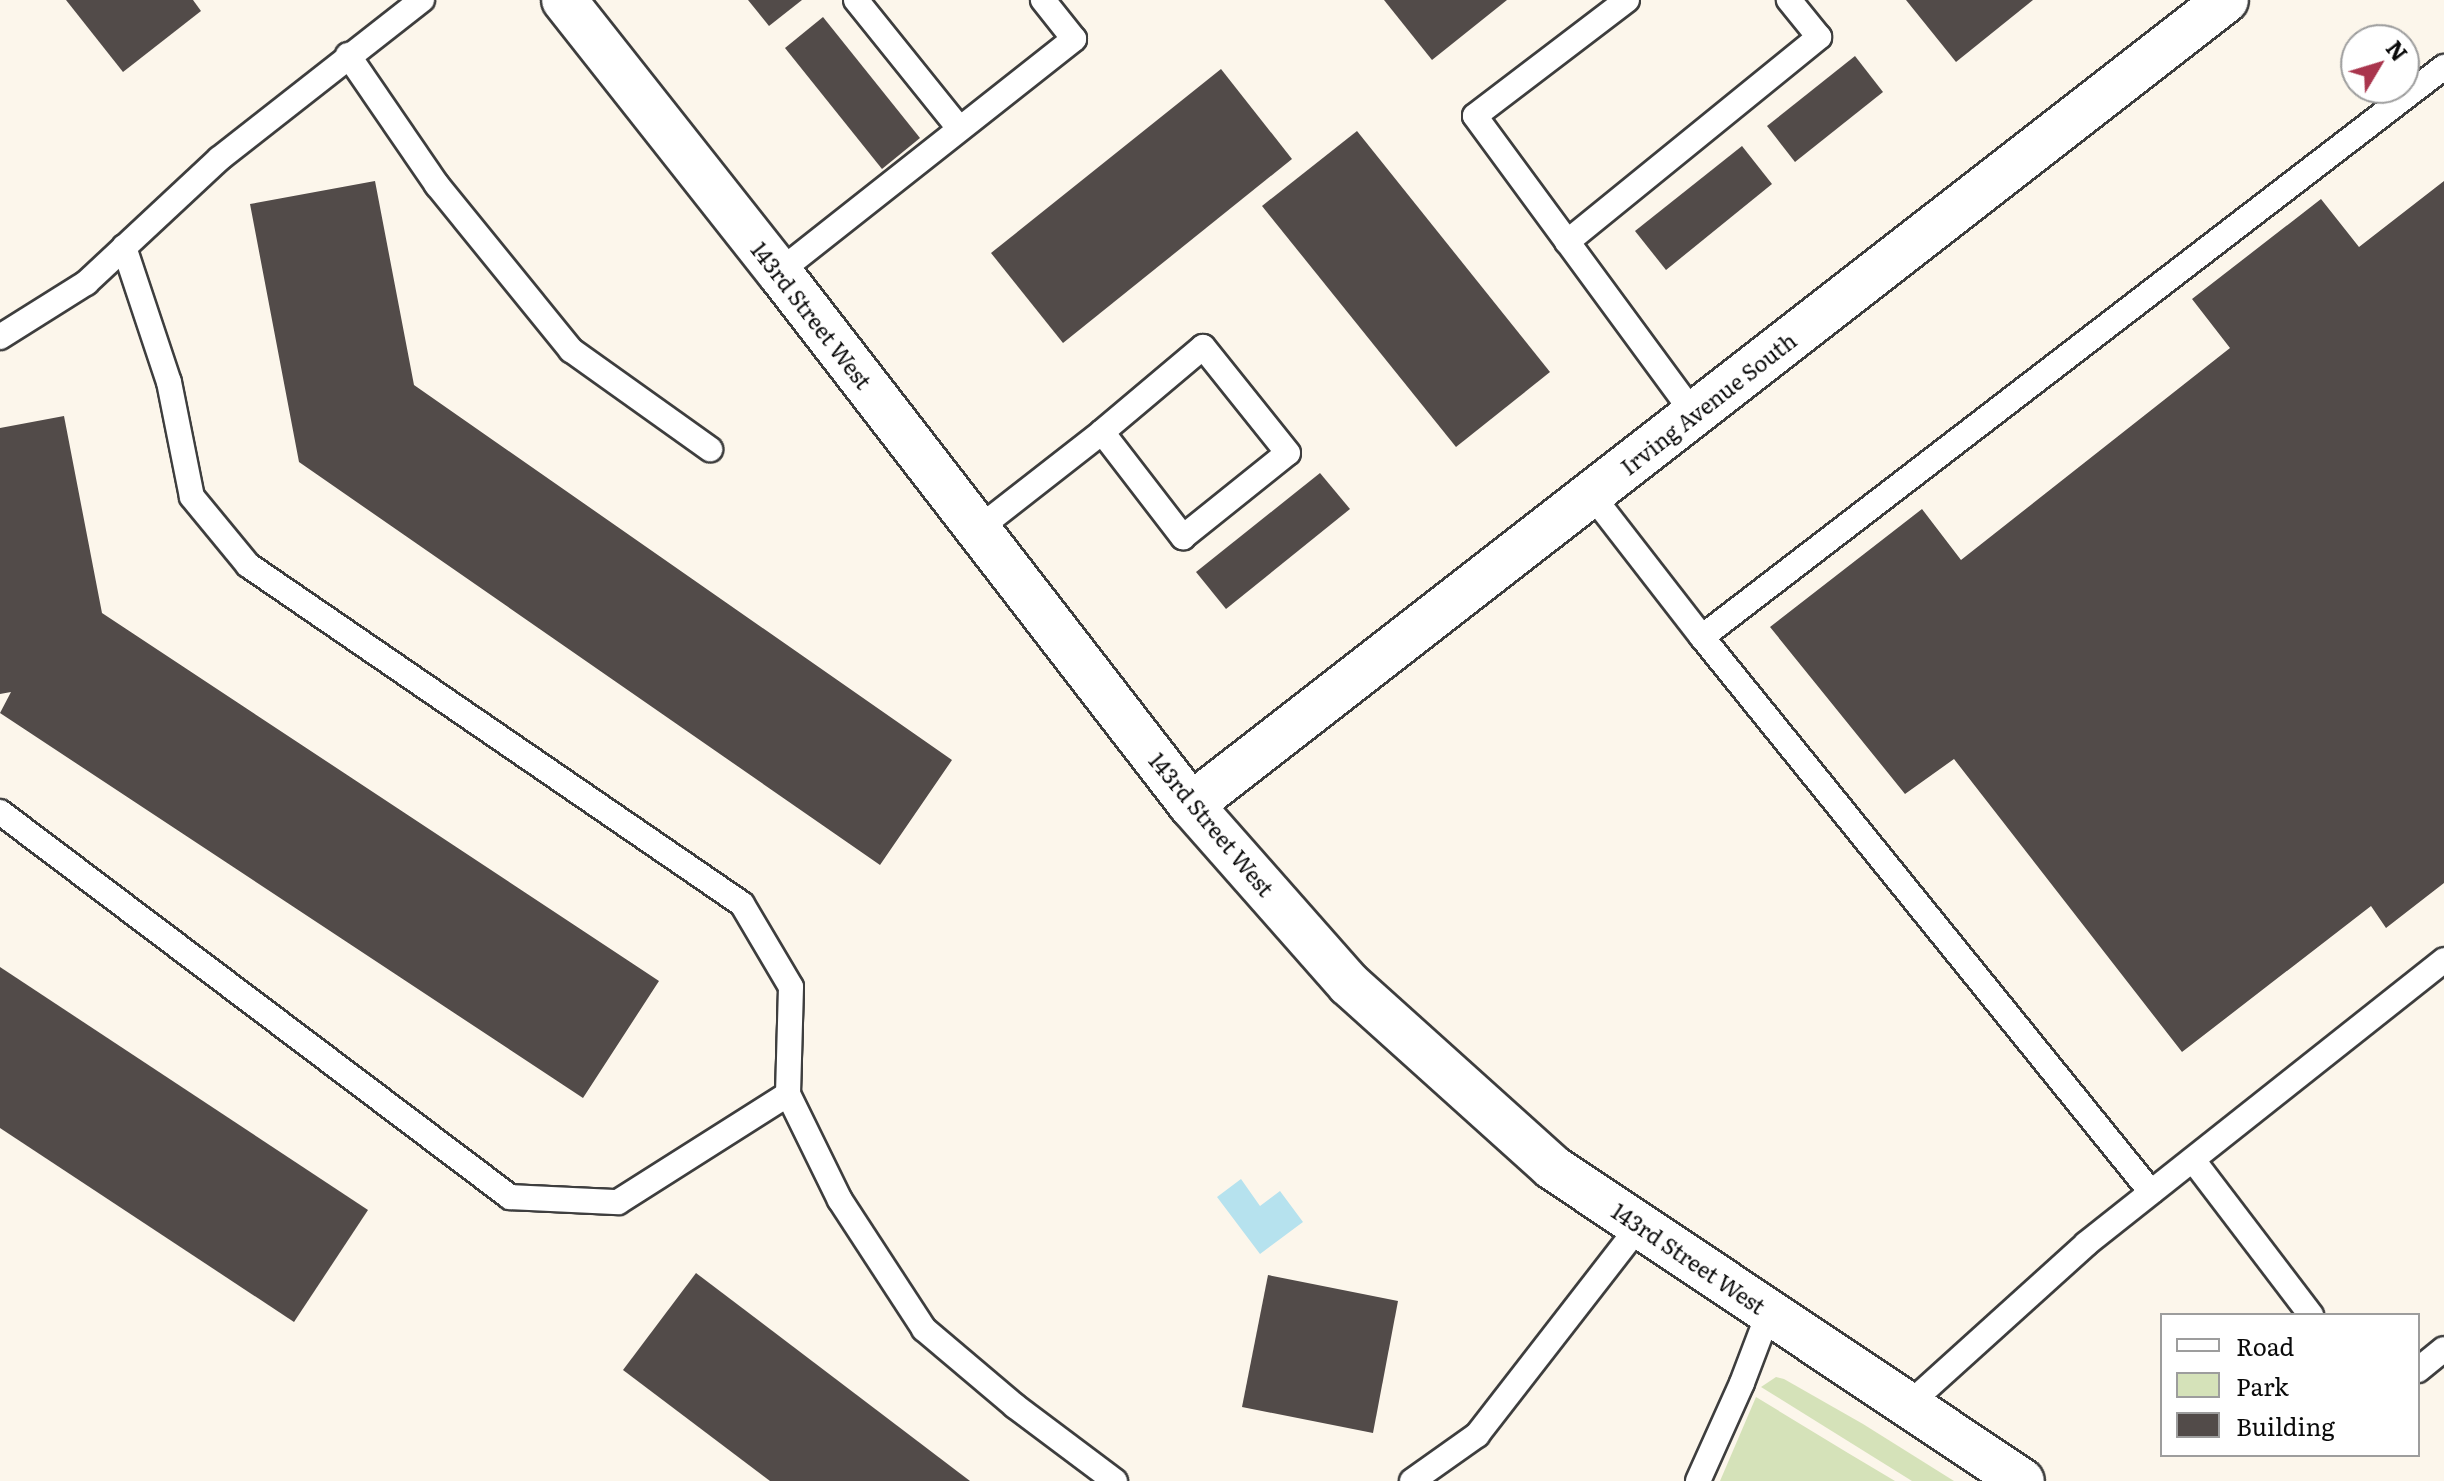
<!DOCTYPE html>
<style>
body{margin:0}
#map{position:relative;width:2444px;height:1481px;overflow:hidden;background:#fcf6eb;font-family:Literata,serif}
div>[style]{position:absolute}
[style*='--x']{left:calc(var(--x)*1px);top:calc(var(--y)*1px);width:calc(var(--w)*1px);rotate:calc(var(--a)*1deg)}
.green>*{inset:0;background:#d5e2b9}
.water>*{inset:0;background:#b6e2ee}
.building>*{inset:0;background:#524b49}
.roads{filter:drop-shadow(2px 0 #3e3e3e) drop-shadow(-2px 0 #3e3e3e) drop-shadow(0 2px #3e3e3e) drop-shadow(0 -2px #3e3e3e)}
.service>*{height:24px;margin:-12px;padding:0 12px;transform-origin:12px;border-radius:12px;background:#fff}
.tertiary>*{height:44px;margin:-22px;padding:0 22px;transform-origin:22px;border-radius:22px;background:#fff}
span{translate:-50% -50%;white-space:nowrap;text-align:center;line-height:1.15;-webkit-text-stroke:8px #fff;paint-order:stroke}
.street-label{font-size:22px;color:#0b0b0b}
.legend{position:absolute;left:2160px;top:1313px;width:260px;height:144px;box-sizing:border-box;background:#fff;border:2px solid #9d9d9d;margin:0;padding:10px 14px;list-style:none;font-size:24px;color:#0b0b0b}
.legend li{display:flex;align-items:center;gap:16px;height:40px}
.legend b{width:40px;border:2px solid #9d9d9d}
.north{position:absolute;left:2340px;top:24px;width:80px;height:80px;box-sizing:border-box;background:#fff;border:2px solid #9d9d9d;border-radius:50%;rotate:52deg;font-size:22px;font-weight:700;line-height:32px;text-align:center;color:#0b0b0b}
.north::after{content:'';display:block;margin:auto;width:28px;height:36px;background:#a9354d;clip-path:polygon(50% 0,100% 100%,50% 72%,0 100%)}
</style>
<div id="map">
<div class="green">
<i style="clip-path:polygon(1776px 1377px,1784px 1379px,1863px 1424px,1954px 1481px,1912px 1481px,1761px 1387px)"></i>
<i style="clip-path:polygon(1756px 1397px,1848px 1453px,1895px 1481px,1720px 1481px)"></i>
</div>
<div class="water">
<i style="clip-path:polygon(1241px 1179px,1260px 1206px,1280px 1191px,1303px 1222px,1260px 1254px,1217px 1197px)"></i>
</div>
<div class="building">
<i style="clip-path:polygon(66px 0,193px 0,201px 11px,123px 72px)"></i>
<i style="clip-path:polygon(748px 0,802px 0,769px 26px)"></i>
<i style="clip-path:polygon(1384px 0,1507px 0,1432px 60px)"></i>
<i style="clip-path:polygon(1906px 0,2033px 0,1956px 62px)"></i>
<i style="clip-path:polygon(823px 17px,920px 138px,882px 169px,785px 48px)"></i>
<i style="clip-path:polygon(1855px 56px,1883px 92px,1795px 162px,1767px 126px)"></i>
<i style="clip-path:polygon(1221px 69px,1292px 159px,1063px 343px,991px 253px)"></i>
<i style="clip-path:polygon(1357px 131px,1550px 372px,1456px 447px,1262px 206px)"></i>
<i style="clip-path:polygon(1742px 146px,1772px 184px,1666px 270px,1635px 231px)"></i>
<i style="clip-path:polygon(375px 181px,414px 385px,952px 760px,880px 865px,299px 462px,250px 204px)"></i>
<i style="clip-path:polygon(2444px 181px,2444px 883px,2386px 928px,2371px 906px,2182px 1052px,1954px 759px,1905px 794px,1770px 627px,1922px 509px,1961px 560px,2230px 348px,2192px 299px,2321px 199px,2359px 247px)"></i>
<i style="clip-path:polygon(64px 416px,102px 613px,659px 981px,583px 1098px,0 713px,11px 692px,0 694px,0 428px)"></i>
<i style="clip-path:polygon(1320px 473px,1350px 509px,1226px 609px,1196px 572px)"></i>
<i style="clip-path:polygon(0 967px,368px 1210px,294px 1322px,0 1128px)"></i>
<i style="clip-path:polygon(696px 1273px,970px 1481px,770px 1481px,623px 1370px)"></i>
<i style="clip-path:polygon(1268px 1275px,1398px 1301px,1373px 1433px,1242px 1407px)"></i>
</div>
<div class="roads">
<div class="service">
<i style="--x:856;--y:0;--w:163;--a:51.2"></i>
<i style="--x:1627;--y:0;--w:191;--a:142.7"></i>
<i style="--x:1475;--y:116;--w:370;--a:53.7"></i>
<i style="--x:348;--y:55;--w:158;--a:55.6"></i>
<i style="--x:437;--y:185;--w:213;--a:50.9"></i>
<i style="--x:571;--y:350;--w:171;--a:35.5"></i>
<i style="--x:1567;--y:242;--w:325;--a:-39.1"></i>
<i style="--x:1819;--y:37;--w:48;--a:-129"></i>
<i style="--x:124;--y:247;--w:142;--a:71.6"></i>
<i style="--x:169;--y:382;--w:117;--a:78.7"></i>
<i style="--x:192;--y:497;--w:88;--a:50.5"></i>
<i style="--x:248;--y:565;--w:599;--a:34.46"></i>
<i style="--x:742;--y:904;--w:96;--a:59.4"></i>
<i style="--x:791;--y:987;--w:107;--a:91.6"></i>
<i style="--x:779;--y:272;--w:376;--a:-38.3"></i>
<i style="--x:1074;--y:39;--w:50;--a:-128.5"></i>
<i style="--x:0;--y:337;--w:102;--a:-32.1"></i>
<i style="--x:86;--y:283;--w:182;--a:-43"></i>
<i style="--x:219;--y:159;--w:258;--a:-38.1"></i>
<i style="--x:1591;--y:494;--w:181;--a:52.2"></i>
<i style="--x:978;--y:529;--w:157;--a:-38"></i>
<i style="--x:1102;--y:432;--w:133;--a:52.4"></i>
<i style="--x:1183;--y:537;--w:134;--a:-38.7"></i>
<i style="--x:1288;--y:453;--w:136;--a:-128.7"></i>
<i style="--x:1203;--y:347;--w:132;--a:139.9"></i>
<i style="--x:0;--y:812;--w:639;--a:37.05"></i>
<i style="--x:510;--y:1197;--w:108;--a:2.7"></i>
<i style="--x:618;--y:1202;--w:201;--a:-32.4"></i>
<i style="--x:788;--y:1094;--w:118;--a:63.9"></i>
<i style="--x:840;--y:1200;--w:154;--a:56.9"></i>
<i style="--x:924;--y:1329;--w:119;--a:40.2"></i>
<i style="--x:1015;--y:1406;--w:125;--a:36.9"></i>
<i style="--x:2193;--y:1160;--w:195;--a:52.7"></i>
<i style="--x:2151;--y:1192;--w:714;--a:-128.97"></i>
<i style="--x:1702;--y:637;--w:936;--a:-37.53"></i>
<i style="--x:2418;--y:1370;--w:33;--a:-39"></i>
<i style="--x:1908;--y:1405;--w:240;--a:-42.1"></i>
<i style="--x:2086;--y:1244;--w:457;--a:-38.4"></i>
<i style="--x:1412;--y:1481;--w:80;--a:-35.3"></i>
<i style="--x:1477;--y:1435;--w:266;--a:-52.2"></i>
<i style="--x:1698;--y:1481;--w:107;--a:-65.8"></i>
<i style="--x:1742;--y:1383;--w:76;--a:-69.2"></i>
</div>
<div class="tertiary">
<i style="--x:564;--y:0;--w:347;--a:51.7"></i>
<i style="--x:779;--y:272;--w:674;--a:52.3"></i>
<i style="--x:1191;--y:805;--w:239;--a:48.6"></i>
<i style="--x:1349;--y:984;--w:273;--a:42"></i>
<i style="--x:1552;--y:1167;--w:565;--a:33.75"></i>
<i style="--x:1191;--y:805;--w:1311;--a:-37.87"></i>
</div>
</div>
<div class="street-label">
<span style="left:812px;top:315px;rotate:52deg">143rd Street West</span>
<span style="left:1708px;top:403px;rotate:-38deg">Irving Avenue South</span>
<span style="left:1212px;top:824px;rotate:50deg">143rd Street West</span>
<span style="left:1689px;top:1258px;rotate:34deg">143rd Street West</span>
</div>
<ul class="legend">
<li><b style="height:10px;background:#fff"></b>Road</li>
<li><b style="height:22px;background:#d5e2b9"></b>Park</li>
<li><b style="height:22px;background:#524b49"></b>Building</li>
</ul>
<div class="north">N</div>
</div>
